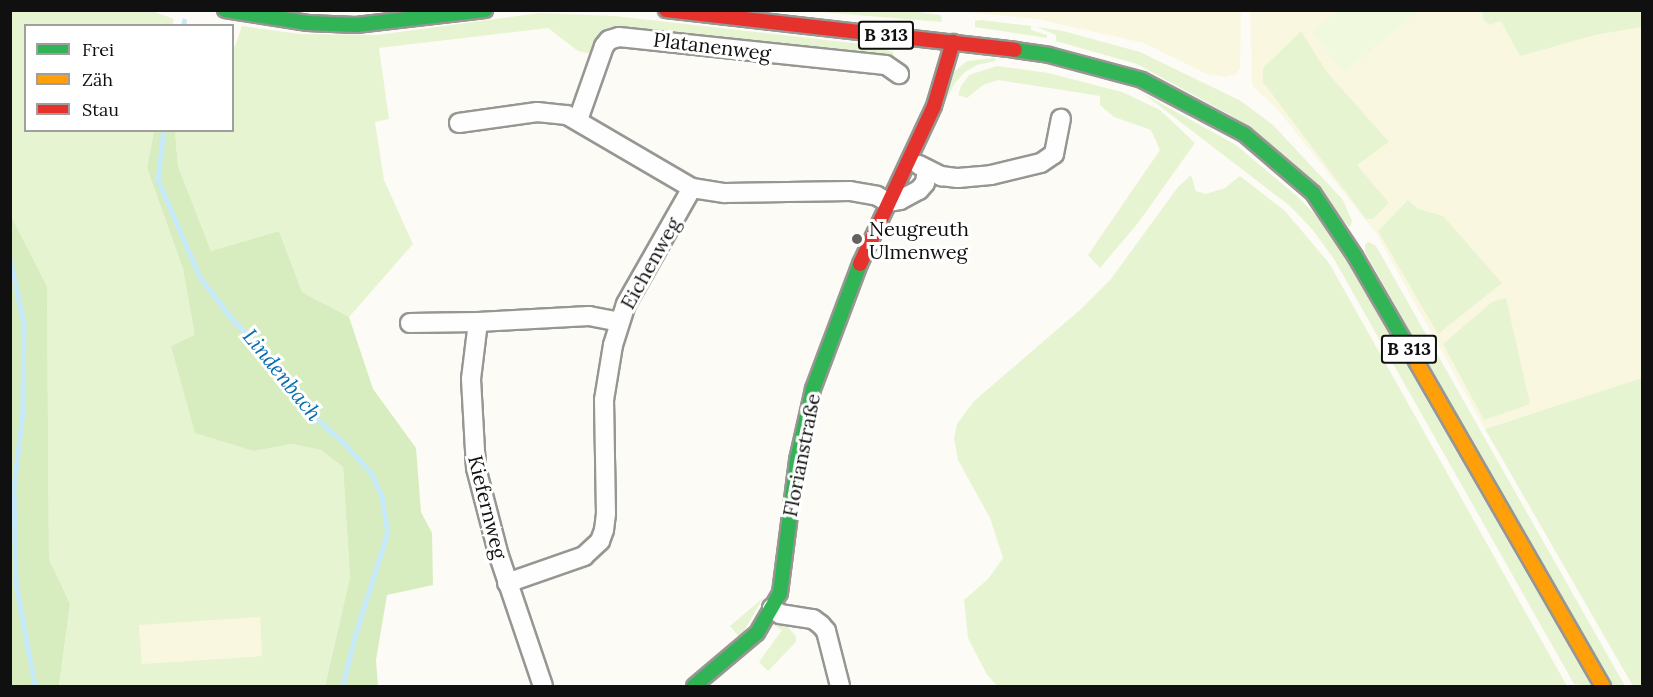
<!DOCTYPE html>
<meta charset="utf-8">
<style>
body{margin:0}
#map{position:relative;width:1653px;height:697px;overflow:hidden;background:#fcfbf5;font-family:Lora,serif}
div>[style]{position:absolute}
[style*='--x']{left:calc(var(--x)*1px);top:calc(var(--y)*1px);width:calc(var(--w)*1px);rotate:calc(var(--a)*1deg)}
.farmland>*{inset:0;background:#faf7e0}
.green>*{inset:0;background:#e7f4d2}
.forest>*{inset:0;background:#d7edbf}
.pitch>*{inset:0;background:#f0f8dd}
.stream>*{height:4.5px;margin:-2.25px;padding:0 2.25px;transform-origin:2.25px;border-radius:2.25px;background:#c7eafb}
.roads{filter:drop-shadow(2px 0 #969693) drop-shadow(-2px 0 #969693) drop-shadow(0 2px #969693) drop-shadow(0 -2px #969693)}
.street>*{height:18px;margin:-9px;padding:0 9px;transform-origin:9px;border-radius:9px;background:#fffefe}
.fast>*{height:14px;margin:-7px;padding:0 7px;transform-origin:7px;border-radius:7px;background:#30b455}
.slow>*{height:14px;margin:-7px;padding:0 7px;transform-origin:7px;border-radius:7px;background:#ff9f0a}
.jam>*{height:14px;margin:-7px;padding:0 7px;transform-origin:7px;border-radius:7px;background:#e5322d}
.dots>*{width:16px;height:16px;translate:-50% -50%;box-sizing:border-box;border:3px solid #fff;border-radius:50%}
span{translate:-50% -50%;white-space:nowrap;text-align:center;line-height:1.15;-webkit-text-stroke:6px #fff;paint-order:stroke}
.shield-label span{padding:2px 4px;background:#fff;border:2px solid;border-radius:4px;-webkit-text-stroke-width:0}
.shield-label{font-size:18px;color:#101010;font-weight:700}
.street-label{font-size:20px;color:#101010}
.poi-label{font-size:20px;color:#101010}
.left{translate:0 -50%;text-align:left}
.water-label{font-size:21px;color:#096db1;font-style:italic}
.frame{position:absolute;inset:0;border:12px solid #101010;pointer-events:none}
.legend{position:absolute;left:24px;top:24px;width:210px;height:108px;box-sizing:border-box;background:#fff;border:2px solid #9f9f9f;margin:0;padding:8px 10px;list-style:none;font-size:18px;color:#101010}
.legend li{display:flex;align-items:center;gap:12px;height:30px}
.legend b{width:30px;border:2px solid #9f9f9f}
</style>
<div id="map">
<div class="farmland">
<i style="clip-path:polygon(956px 11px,1241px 11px,1240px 69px,1234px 75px,1226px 77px,1207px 74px,1144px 43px,1037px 19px)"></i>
<i style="clip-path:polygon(1250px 11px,1642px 11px,1642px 378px,1485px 429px,1376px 233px,1278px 110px,1252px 85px)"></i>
<i style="clip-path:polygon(260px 616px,262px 656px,142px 664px,139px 625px)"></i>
</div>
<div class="green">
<i style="clip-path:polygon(899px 10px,941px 15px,942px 22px,807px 11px)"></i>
<i style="clip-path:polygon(evenodd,11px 11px,152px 11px,174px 19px,172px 26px,26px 26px,26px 130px,154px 131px,147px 168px,183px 269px,196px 336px,171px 346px,254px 451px,291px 444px,321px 450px,343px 467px,350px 577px,325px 686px,59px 686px,70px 604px,49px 559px,47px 286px,11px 216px,11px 11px,260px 617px,262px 656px,142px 664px,139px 625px,260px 617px)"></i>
<i style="clip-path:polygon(1482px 11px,1642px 11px,1642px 27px,1595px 35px,1520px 56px,1501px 21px,1490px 25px,1483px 19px)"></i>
<i style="clip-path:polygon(540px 13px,615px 16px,870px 45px,893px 52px,894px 60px,613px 28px,604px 32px,591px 54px,578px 51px,548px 28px,379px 48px,389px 119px,375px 122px,384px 180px,413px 244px,349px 317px,302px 292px,279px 231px,211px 251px,178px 166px,175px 131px,232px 130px,233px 46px,235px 46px,242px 26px,300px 34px,377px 35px)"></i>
<i style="clip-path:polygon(981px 20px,1031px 26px,1031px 30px,1047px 35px,1047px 38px,975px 27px,975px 21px)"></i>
<i style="clip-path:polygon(1037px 27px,1063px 31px,1140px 52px,1241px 101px,1273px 125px,1343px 200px,1352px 221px,1350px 227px,1232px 116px,1137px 64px,1056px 41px,1056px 35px)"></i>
<i style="clip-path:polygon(1301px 31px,1326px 71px,1389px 142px,1357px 165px,1389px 203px,1373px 219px,1366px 219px,1263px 82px,1263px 68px)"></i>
<i style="clip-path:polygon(995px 58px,995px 61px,977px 65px,965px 72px,955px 83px,927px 137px,955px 71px,967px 61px)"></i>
<i style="clip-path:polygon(997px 66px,1048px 73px,1122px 92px,1160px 110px,1195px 143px,1138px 223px,1100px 268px,1088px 255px,1160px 150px,1151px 130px,1114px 117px,1100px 105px,1100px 96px,998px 80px,983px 85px,967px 98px,958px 95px,961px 86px,969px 75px)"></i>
<i style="clip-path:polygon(1144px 94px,1236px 145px,1298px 197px,1326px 225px,1591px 686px,1574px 684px,1334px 259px,1312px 229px,1290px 206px)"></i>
<i style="clip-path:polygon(1191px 175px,1196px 191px,1206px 194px,1225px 188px,1240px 176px,1285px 211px,1329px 263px,1567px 686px,997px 686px,986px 673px,968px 638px,964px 600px,988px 579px,1003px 558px,990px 518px,958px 460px,954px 438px,957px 424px,974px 401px,1081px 309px,1111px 279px,1178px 187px)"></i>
<i style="clip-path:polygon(1408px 200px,1418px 209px,1443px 216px,1502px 283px,1438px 334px,1378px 231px)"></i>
<i style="clip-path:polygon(1369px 242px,1376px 246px,1625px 686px,1611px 686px,1365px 252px,1365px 244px)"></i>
<i style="clip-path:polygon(1506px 298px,1530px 404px,1484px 420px,1443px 344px,1492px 302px)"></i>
<i style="clip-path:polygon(1642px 378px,1642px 686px,1633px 686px,1485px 429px)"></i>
<i style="clip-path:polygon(763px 598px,740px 638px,730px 626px)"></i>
<i style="clip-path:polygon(780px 619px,796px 636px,796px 642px,768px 671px,759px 662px,782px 630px,772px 624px)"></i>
</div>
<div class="forest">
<i style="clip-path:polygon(154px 131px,175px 131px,178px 166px,211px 251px,279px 231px,302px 292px,349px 317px,373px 389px,416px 448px,421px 512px,432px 533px,433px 585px,387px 595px,376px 660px,378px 686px,325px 686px,350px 577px,343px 467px,321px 450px,291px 444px,254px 451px,195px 433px,171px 346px,195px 335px,183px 269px,147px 168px)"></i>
<i style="clip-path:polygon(11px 216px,47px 286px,49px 559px,70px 604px,59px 686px,11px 686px)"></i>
</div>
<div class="pitch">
<i style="clip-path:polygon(1338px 11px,1338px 10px,1419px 11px,1344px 72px,1312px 32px)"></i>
</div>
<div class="stream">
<i style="--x:183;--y:26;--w:5;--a:-79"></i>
<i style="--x:164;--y:130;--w:50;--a:96.8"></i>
<i style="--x:158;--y:180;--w:106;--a:66.6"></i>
<i style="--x:200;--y:277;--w:54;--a:52.5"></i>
<i style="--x:233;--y:320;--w:51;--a:45"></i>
<i style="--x:269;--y:356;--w:57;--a:57.1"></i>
<i style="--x:300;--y:404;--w:57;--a:41.5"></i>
<i style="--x:343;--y:442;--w:43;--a:47.8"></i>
<i style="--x:372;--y:474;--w:24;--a:66"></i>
<i style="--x:382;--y:496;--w:36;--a:81"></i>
<i style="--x:388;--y:532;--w:110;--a:107.4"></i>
<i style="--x:355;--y:637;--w:50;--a:103.8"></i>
<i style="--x:10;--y:258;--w:67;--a:78"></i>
<i style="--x:24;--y:324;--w:88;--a:90.7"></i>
<i style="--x:23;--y:412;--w:77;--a:96.8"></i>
<i style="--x:14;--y:488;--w:95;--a:88.8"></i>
<i style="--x:16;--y:583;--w:105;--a:79.5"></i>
</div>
<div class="roads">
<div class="street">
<i style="--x:578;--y:120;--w:78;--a:-70.6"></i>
<i style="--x:604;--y:46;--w:8;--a:-50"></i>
<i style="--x:609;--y:40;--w:10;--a:-17"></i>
<i style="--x:619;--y:37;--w:268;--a:6"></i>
<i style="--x:886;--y:65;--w:16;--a:35"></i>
<i style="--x:459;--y:123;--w:79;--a:-8"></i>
<i style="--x:537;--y:112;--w:30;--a:6"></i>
<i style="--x:567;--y:115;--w:145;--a:30.3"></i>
<i style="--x:919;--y:165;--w:25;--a:27"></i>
<i style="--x:941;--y:176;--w:17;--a:7"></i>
<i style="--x:958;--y:178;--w:33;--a:-5"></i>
<i style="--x:991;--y:175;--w:51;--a:-13.5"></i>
<i style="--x:1041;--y:163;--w:16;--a:-35"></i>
<i style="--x:1054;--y:154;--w:36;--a:-79"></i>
<i style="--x:478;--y:322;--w:111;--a:-3.1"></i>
<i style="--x:589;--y:316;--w:31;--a:11"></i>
<i style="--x:410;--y:323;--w:68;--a:-0.8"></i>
<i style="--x:478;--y:322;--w:57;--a:97"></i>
<i style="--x:471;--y:379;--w:89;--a:86.8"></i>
<i style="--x:476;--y:468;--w:91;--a:75.4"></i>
<i style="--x:499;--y:556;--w:137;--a:71.3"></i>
<i style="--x:507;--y:583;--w:82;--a:-19.3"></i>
<i style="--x:584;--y:556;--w:22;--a:-43"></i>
<i style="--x:600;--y:541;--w:12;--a:-70"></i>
<i style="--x:604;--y:530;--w:16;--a:-83"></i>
<i style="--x:606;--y:514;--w:114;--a:-91"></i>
<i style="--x:604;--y:400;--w:56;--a:-80.7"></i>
<i style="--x:613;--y:345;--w:43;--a:-72.4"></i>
<i style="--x:626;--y:304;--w:133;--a:-60.4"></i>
<i style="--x:692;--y:188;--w:33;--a:9"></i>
<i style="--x:725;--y:193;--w:125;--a:-0.9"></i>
<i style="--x:850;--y:191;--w:27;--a:10"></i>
<i style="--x:877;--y:196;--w:13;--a:29"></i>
<i style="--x:888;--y:202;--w:12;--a:-9"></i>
<i style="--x:900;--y:200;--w:21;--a:-28"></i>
<i style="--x:919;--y:190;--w:9;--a:-49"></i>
<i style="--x:925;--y:183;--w:14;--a:-82"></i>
<i style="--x:772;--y:608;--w:10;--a:37"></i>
<i style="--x:780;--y:614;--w:33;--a:9"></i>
<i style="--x:813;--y:619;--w:10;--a:37"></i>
<i style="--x:821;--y:625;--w:8;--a:50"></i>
<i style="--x:826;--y:631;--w:57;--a:75.7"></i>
</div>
<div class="fast">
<i style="--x:225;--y:10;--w:84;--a:8.9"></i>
<i style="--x:308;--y:23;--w:48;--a:2.4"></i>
<i style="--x:356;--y:25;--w:130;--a:-6.6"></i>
<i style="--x:1015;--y:50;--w:34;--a:8"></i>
<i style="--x:1049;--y:55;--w:96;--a:15"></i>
<i style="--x:1142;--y:80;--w:115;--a:27.9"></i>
<i style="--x:1244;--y:134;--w:91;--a:40.5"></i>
<i style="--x:1313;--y:193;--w:76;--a:56.3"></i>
<i style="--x:1355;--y:256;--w:124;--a:59.9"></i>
<i style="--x:694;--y:686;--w:82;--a:-40.1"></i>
<i style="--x:757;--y:633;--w:46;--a:-60.1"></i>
<i style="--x:780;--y:593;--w:134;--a:-82.7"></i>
<i style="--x:797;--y:460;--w:73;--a:-77.3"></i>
<i style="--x:813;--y:389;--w:134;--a:-69.4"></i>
</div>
<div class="slow">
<i style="--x:1417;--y:363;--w:373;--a:60.1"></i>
</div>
<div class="jam">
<i style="--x:666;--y:10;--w:351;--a:6.5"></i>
<i style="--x:860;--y:264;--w:174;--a:-64.9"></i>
<i style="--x:934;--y:106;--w:67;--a:-73.5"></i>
</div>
</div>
<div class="dots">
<i style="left:857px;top:239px;background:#636260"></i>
</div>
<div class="shield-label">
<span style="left:886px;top:35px">B 313</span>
<span style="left:1409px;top:349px">B 313</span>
</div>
<div class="street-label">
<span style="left:712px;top:46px;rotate:7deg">Platanenweg</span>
<span style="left:650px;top:263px;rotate:-61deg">Eichenweg</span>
<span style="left:801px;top:455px;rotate:-79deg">Florianstraße</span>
<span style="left:488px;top:507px;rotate:76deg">Kiefernweg</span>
</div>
<div class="poi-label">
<span class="left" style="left:869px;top:240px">Neugreuth<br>Ulmenweg</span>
</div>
<div class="water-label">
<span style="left:282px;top:375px;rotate:51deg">Lindenbach</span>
</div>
<div class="frame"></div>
<ul class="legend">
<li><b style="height:8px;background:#30b455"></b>Frei</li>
<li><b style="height:8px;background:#ff9f0a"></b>Zäh</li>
<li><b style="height:8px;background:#e5322d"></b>Stau</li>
</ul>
</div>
